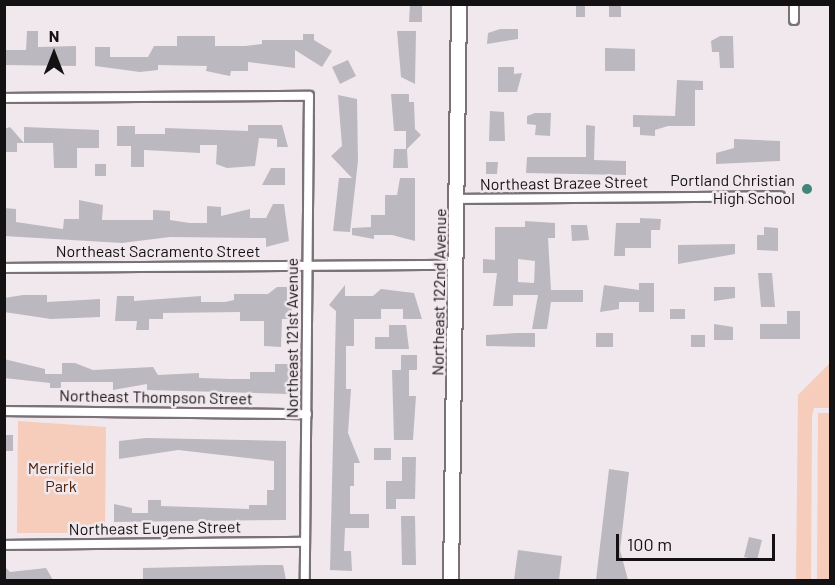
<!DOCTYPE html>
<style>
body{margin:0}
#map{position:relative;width:835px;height:585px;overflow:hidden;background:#f0e8ed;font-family:Barlow,sans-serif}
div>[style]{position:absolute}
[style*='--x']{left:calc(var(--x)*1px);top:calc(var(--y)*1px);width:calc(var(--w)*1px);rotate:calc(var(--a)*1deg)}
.green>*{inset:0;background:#f6ccba}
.building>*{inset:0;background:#bcb8c0}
.roads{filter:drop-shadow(2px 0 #7a7277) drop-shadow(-2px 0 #7a7277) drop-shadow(0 2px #7a7277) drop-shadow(0 -2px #7a7277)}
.minor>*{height:8px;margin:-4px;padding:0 4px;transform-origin:4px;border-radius:4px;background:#fff}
.primary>*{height:14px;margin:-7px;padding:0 7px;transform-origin:7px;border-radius:7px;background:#fff}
.dots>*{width:16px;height:16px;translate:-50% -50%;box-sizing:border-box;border:3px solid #f0e8ed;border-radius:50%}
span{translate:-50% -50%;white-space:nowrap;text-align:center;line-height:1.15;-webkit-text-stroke:5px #f0e8ed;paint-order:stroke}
.poi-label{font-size:16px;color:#131112}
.right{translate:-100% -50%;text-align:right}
.street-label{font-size:16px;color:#131112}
.park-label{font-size:16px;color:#4b1e06}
.frame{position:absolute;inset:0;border:6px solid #131112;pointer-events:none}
.north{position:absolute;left:24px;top:24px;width:60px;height:60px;-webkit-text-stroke:4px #f0e8ed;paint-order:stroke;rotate:0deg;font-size:16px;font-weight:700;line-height:24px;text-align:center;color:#131112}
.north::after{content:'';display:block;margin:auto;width:21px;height:27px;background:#131112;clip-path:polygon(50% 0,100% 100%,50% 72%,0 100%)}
.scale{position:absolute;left:616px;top:534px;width:159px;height:27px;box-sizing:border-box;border:3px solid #131112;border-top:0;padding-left:8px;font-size:18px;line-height:21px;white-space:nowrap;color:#131112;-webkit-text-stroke:4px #f0e8ed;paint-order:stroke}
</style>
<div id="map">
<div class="green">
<i style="clip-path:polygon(830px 363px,830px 408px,814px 408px,812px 416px,811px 580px,796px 580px,798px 395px)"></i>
<i style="clip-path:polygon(818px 413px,830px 413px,830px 580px,817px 580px)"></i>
<i style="clip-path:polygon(18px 421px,106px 427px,105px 533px,17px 533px)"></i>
</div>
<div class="building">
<i style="clip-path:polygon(410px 4px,422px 4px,422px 22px,409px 22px)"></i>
<i style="clip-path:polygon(576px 4px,585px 4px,585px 17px,576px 17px)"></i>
<i style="clip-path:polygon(609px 4px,621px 4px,621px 17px,609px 17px)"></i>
<i style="clip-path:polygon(500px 29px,518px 29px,518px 39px,487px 44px,488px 33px)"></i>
<i style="clip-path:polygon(27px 31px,38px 31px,38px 47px,76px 46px,76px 66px,4px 65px,4px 50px,26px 50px)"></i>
<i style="clip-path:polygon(397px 31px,416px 31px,415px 84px,401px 77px)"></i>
<i style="clip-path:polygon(303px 34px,314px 34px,314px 40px,332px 51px,322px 67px,295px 50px,295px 68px,248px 62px,248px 71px,231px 71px,230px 76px,206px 71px,207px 66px,158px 65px,158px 70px,140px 72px,95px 66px,95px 47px,110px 47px,110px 57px,148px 57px,154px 46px,177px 46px,177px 36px,215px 36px,215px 46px,245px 46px,262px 44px,262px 40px,303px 40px)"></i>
<i style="clip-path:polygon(720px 36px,733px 36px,734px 68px,720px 68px,719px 52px,712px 52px,711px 41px)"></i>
<i style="clip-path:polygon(605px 48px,635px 49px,635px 71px,605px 71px)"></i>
<i style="clip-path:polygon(348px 60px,356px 76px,340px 84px,332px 67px)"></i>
<i style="clip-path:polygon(498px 67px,514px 67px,514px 74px,522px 73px,517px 92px,498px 92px)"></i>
<i style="clip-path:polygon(677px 80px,703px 81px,703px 90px,695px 90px,695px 126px,668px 126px,655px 130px,655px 136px,640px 135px,640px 127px,633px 127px,633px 115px,675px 116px)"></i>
<i style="clip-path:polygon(391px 94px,409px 94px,409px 102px,414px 102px,415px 129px,421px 135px,407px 149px,408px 168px,393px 168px,394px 149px,406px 149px,406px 131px,394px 131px)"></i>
<i style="clip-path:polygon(338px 95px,357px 99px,358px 161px,350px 232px,333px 231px,339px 178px,352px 178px,331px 156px,342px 146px)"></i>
<i style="clip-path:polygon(490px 111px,504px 112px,505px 141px,489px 141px)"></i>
<i style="clip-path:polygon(535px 113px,551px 113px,550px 136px,535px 135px,536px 125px,527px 124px,527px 116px)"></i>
<i style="clip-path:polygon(248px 125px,282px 125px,288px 147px,277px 147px,277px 139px,259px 138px,255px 166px,227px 168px,216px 164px,217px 145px,200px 145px,200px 153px,144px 150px,144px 167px,131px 167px,131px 146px,117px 146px,117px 126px,135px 126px,135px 134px,165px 134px,165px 128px,248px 131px)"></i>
<i style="clip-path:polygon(586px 125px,595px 126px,594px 160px,626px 161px,626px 175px,526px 173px,527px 157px,586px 157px)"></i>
<i style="clip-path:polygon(10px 127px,24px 143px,24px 127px,99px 130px,99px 148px,77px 148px,77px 168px,54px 168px,53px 143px,17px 143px,17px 152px,4px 152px,4px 129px)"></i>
<i style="clip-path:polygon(734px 139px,780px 141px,780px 161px,716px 164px,716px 153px,734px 148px)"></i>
<i style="clip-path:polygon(486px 162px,498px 162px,497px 174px,486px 174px)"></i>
<i style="clip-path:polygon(95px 164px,106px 164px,106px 176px,95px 176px)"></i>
<i style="clip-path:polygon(271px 168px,285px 168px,285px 185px,262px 185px)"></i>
<i style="clip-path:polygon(400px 178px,415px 178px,415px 241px,392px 235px,374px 235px,374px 239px,352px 235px,352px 228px,371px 227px,371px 215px,385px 215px,385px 195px,397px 195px)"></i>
<i style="clip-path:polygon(79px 200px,103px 205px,102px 220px,153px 220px,153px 210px,170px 211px,170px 220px,190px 223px,207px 223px,207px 206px,221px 207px,221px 216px,250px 209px,250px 218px,266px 218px,273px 204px,284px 204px,289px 241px,266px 247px,266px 238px,170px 237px,122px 243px,4px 236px,4px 208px,16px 209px,16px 222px,63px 229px,64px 219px,79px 219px)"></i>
<i style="clip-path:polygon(640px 218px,661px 219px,660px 230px,651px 230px,651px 248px,625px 248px,625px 256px,614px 256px,616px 223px,640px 223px)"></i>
<i style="clip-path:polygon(evenodd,525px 221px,555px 223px,555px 238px,548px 238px,551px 290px,583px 290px,583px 302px,551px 302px,547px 329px,532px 329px,538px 295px,513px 295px,513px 306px,493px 306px,497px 273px,483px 273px,483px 259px,495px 260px,495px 227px,525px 227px,525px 221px,518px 259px,535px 261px,534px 283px,518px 282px,518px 259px)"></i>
<i style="clip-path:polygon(571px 225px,587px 225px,589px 240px,572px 241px)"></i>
<i style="clip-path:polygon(764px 227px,778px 228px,778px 251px,757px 250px,757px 235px,764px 235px)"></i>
<i style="clip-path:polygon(735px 244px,735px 254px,678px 264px,678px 245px)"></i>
<i style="clip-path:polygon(758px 273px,772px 273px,775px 307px,761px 307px)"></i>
<i style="clip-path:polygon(639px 283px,654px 283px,654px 312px,639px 312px,639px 302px,619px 302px,619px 309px,600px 312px,604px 285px,639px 290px)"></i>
<i style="clip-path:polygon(345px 285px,345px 296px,373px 296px,381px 289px,414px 293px,422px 319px,403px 319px,403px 309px,381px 309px,381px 319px,354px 319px,354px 346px,346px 346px,346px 389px,351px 389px,348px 433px,360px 463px,354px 463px,354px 486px,350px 486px,350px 514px,369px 514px,369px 528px,345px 528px,344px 551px,351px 551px,352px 571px,330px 570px,336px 311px,329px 305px)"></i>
<i style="clip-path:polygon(277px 287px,287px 287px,287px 307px,292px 307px,292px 319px,282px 319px,281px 347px,264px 346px,264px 321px,240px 321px,240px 312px,163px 313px,163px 319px,149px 319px,149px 330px,136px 330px,137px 321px,115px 321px,117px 296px,134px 296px,134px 301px,201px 296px,201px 302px,225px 302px,234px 300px,234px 294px,268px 294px)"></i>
<i style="clip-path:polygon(714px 287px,735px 287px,735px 298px,714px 301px)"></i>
<i style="clip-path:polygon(23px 295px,47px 295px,47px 302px,100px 299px,100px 317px,51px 319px,4px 312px,4px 298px)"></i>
<i style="clip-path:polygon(670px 309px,685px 309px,685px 319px,670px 319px)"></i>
<i style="clip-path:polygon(787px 311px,800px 311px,800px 339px,760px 339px,760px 324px,787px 324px)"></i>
<i style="clip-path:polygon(714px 324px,733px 327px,733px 340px,714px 340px)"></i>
<i style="clip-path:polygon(389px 325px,406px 325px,409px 349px,375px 349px,375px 337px,389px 337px)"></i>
<i style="clip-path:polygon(517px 333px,535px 333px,535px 347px,486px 346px,486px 335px)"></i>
<i style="clip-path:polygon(596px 333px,613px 333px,613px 347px,596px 347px)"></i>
<i style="clip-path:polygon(691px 335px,705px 335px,705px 347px,691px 347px)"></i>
<i style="clip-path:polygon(401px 355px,417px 355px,417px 370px,409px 370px,409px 396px,416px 396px,413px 440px,394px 440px,392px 370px,401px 370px)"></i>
<i style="clip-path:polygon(4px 359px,45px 369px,45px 374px,62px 374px,62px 363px,75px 363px,93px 370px,153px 367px,158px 375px,199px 373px,199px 378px,230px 379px,250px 379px,250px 372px,275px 372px,275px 364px,289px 364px,289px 394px,147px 390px,147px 384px,113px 390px,113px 382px,61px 382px,61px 388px,50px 388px,50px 383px,4px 378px)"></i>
<i style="clip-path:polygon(4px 435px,13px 435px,13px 451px,4px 451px)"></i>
<i style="clip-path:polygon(146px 438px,286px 441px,286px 520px,114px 522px,114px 504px,132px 508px,132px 513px,148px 513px,148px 500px,161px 500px,161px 506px,249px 509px,249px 505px,267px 505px,267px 490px,274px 490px,274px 461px,178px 450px,119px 459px,119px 441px)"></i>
<i style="clip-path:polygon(374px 448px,391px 448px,391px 460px,374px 460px)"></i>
<i style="clip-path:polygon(402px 457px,416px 457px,415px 499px,396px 499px,396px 509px,386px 509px,386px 481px,402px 481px)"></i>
<i style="clip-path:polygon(609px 469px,629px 472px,620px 550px,628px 580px,596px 580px)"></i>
<i style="clip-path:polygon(401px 516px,415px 516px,416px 565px,402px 565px)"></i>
<i style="clip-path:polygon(749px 537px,762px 540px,757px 560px,744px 557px)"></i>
<i style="clip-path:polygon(518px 550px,562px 556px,559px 580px,514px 580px)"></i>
<i style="clip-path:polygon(266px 565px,283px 565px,286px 580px,143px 580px,143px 568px)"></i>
<i style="clip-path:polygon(4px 566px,10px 572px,46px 568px,53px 580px,4px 580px)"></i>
</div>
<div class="roads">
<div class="minor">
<i style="--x:794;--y:20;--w:16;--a:-90"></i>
<i style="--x:4;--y:98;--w:305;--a:-0.4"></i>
<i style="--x:309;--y:96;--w:484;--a:90.5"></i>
<i style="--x:456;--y:199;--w:324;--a:-0.5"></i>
<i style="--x:4;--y:268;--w:451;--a:-0.4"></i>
<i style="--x:4;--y:411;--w:303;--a:0.6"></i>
<i style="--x:4;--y:545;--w:301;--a:-0.6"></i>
</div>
<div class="primary">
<i style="--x:451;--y:580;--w:576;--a:-89.2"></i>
</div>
</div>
<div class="dots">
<i style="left:807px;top:189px;background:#418578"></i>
</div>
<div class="poi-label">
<span class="right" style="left:795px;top:189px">Portland Christian<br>High School</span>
</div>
<div class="street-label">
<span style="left:564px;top:183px;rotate:-1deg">Northeast Brazee Street</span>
<span style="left:158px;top:251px">Northeast Sacramento Street</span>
<span style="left:439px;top:292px;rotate:-89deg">Northeast 122nd Avenue</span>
<span style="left:292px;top:338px;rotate:-90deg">Northeast 121st Avenue</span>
<span style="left:156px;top:397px;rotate:1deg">Northeast Thompson Street</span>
<span style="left:155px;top:528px;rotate:-1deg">Northeast Eugene Street</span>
</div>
<div class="park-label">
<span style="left:61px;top:477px">Merrifield<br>Park</span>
</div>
<div class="frame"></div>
<div class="north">N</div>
<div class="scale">100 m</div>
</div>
